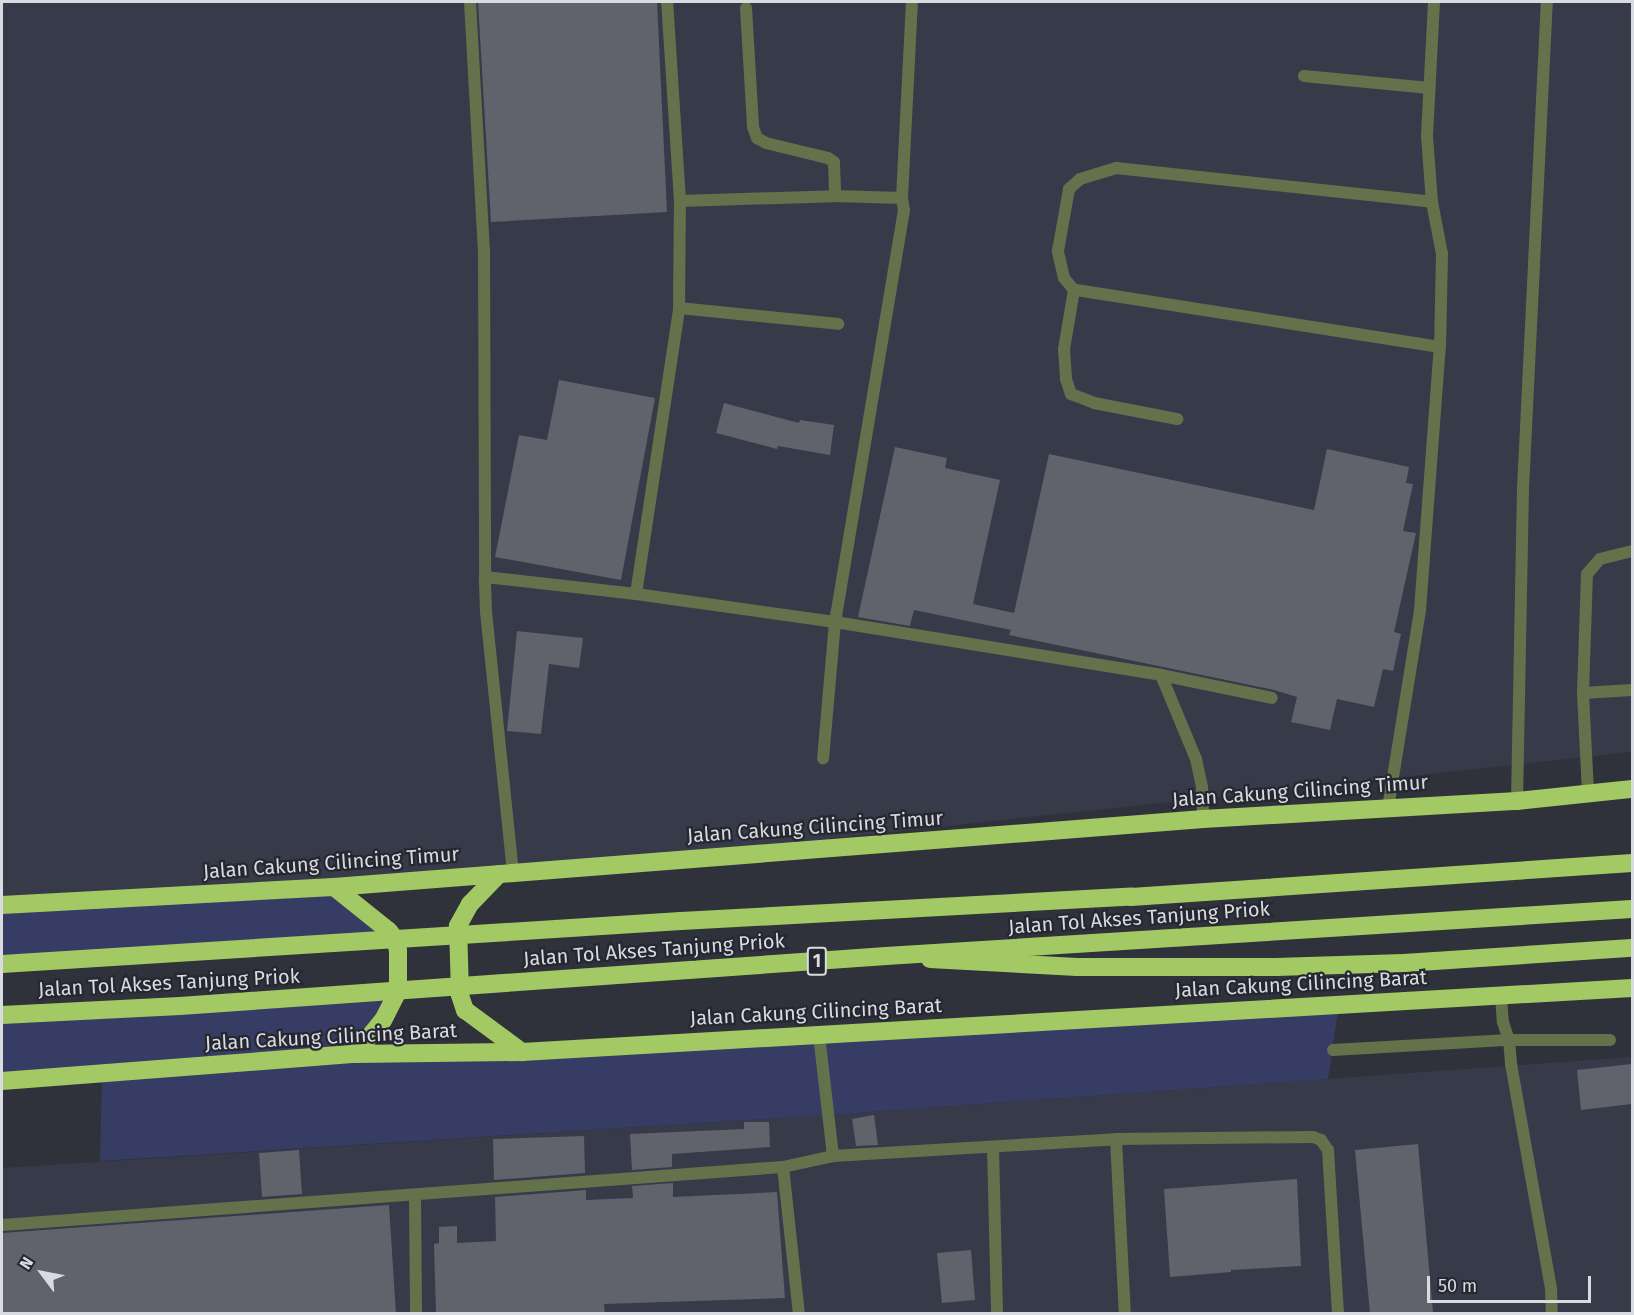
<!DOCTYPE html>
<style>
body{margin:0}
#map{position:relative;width:1634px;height:1315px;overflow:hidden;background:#30323b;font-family:"Fira Sans",sans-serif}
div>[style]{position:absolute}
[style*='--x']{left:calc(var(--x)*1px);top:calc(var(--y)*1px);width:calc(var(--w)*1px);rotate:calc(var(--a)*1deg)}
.built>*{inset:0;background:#373a49}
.green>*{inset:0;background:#363c64}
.building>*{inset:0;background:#60626c}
.lane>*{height:12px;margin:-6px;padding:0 6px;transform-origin:6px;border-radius:6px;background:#63724b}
.highway>*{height:18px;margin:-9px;padding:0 9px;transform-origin:9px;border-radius:9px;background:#a3c964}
.highway-bridge>*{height:18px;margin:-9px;padding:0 9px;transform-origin:9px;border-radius:9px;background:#a3c964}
span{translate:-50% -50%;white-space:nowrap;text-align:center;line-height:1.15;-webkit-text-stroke:4.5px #262831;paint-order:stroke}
.shield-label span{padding:2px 4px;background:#262831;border:2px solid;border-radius:4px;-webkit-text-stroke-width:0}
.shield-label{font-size:18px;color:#d9dbe0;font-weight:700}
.street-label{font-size:20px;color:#d9dbe0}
.frame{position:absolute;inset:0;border:3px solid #d9dbe0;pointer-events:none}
.north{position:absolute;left:12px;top:1243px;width:60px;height:60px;-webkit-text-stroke:4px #262831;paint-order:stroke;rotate:302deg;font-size:16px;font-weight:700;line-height:24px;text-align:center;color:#d9dbe0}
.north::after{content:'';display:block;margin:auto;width:21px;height:27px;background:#d9dbe0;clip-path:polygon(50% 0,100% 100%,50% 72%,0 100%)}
.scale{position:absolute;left:1427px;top:1276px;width:164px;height:27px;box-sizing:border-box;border:3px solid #d9dbe0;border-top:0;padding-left:8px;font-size:18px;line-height:21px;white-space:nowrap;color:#d9dbe0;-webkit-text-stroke:4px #262831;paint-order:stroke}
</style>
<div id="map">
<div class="built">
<i style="clip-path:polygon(2px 2px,1632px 2px,1632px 752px,513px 873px,2px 900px)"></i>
<i style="clip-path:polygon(1632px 1057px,1632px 1313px,2px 1314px,2px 1168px,841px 1114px)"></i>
</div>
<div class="green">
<i style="clip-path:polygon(334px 887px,389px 931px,2px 964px,2px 905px)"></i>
<i style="clip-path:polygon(399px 986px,355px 1053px,1339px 1005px,1328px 1079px,828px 1115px,100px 1161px,102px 1074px,2px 1082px,2px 1015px)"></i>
</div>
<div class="building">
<i style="clip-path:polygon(478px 2px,657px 2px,667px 212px,491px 222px)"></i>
<i style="clip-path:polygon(559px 380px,655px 398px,621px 580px,495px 557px,519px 435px,547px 440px)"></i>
<i style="clip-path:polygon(724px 403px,799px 423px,800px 420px,834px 425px,830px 455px,778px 446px,777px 449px,716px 433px)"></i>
<i style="clip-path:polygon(895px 447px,947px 458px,945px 468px,1000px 480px,973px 604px,1014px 613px,1049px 454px,1314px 510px,1327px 449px,1409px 467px,1406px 483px,1413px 484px,1403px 531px,1416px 533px,1394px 632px,1401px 634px,1393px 671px,1383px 669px,1374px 707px,1337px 699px,1330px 730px,1291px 722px,1297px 697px,1274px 690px,1009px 635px,1011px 630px,914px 610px,910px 626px,858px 617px)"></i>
<i style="clip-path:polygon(517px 631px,583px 638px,579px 668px,549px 664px,541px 734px,507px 731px)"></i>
<i style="clip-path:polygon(1632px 1064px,1632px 1104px,1581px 1110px,1577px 1070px)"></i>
<i style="clip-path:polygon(874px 1115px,878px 1145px,856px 1146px,852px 1119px)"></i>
<i style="clip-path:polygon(744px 1122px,769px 1122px,770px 1147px,672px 1154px,672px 1167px,632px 1170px,630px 1134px,744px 1129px)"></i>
<i style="clip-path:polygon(584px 1136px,585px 1173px,494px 1180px,493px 1139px)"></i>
<i style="clip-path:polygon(1418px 1144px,1433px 1312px,1370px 1314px,1355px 1150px)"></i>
<i style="clip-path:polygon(299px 1150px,302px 1194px,262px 1197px,259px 1153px)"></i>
<i style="clip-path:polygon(1297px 1179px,1301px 1266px,1231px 1270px,1231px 1272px,1170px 1277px,1164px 1189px)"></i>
<i style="clip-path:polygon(673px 1183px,673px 1197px,777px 1192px,785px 1298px,604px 1304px,605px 1314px,436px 1314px,434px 1244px,439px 1243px,439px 1227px,457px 1226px,457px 1243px,496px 1241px,495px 1197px,586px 1190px,586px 1200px,633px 1198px,632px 1186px)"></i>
<i style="clip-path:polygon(389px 1205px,396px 1314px,2px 1314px,2px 1233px)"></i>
<i style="clip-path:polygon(971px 1250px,975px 1300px,942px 1303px,937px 1253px)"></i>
</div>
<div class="lane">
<i style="--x:470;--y:2;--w:248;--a:86.8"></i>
<i style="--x:484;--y:250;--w:327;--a:89.8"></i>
<i style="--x:1434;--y:2;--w:134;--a:93"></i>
<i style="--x:1427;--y:136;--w:66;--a:85.7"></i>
<i style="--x:1432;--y:202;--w:53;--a:79.1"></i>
<i style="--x:1442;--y:254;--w:93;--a:91.2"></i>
<i style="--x:746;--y:8;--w:119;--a:86.6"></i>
<i style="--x:753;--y:127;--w:12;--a:70"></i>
<i style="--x:757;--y:138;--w:10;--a:29"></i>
<i style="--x:766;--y:143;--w:64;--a:13.6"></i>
<i style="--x:828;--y:158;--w:7;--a:34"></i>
<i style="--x:834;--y:162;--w:34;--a:88"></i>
<i style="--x:1304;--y:76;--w:126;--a:5.5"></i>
<i style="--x:902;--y:198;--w:196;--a:-87.1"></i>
<i style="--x:680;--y:201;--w:155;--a:-1.8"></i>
<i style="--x:835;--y:196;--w:67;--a:1.7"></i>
<i style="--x:902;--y:198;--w:12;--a:81"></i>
<i style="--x:904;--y:210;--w:418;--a:99.5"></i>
<i style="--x:835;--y:622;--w:137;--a:95"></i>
<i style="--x:1074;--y:290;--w:60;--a:99.6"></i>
<i style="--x:1064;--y:349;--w:30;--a:86"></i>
<i style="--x:1066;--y:379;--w:16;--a:72"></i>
<i style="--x:1071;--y:394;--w:25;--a:21"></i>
<i style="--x:1094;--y:403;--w:85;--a:10.9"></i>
<i style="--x:679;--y:308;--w:160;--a:5.7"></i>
<i style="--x:636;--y:594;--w:289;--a:-81.4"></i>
<i style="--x:679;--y:308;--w:107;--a:-89.5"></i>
<i style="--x:680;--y:201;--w:199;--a:-93.7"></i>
<i style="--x:1161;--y:675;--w:113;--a:11.7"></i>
<i style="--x:1583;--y:693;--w:49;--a:-3.5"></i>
<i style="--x:1588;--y:792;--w:99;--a:-92.9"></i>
<i style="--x:1583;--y:693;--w:119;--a:-88.1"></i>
<i style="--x:1587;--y:574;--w:20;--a:-49"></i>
<i style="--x:1600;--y:559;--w:33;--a:-14"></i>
<i style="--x:1517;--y:801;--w:312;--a:-88.9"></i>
<i style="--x:1523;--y:489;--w:488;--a:-87.2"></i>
<i style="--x:1388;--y:808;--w:201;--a:-80.8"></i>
<i style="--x:1420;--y:610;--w:264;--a:-85.7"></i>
<i style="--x:1440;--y:347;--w:370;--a:-171.1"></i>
<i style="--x:1074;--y:290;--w:16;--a:-130"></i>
<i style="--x:1064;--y:278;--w:28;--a:-103"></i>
<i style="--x:1058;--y:251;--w:63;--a:-79.9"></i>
<i style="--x:1069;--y:189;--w:15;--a:-42"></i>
<i style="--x:1080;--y:179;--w:38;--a:-17"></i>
<i style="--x:1116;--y:168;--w:318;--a:6.1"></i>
<i style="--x:513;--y:873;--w:262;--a:-95.9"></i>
<i style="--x:486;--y:612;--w:35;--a:-92"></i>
<i style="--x:485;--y:577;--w:152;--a:6.4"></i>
<i style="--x:636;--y:594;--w:201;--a:8"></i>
<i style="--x:835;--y:622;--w:330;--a:9.2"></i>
<i style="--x:1161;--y:675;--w:91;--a:67.4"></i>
<i style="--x:1196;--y:759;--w:29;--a:78"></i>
<i style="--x:1202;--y:787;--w:32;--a:88"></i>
<i style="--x:1501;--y:996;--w:26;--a:86"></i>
<i style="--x:1503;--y:1022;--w:19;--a:72"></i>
<i style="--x:1509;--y:1040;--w:24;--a:85"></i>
<i style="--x:1511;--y:1064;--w:229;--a:79.9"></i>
<i style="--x:1551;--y:1289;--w:25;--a:88"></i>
<i style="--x:819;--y:1035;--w:122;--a:83.4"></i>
<i style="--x:1333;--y:1050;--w:176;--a:-3.3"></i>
<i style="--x:1509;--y:1040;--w:101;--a:0"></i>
<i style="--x:1116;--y:1139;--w:175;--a:87.1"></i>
<i style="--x:993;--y:1147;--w:167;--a:88.6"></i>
<i style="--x:783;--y:1167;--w:148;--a:83.8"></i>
<i style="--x:415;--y:1195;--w:119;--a:89.5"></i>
<i style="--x:2;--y:1225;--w:783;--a:-4.25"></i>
<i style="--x:783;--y:1167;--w:51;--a:-12.4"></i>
<i style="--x:833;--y:1156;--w:284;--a:-3.4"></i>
<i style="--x:1116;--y:1139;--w:197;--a:-0.6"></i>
<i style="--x:1313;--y:1137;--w:9;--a:21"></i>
<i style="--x:1321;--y:1140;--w:12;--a:55"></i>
<i style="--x:1328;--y:1150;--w:164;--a:86.5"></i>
</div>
<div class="highway">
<i style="--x:499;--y:874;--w:42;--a:134"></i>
<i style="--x:470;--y:904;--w:25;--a:119"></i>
<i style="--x:458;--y:926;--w:69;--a:88.3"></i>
<i style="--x:460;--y:995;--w:16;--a:72"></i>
<i style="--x:465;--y:1010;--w:71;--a:36.4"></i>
<i style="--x:334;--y:887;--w:70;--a:38.7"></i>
<i style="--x:389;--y:931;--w:11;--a:52"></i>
<i style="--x:396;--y:940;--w:11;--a:80"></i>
<i style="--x:398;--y:951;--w:40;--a:90"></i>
<i style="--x:398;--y:991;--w:33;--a:117"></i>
<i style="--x:383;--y:1020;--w:44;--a:129.5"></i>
<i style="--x:2;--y:905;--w:332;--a:-3.1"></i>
<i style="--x:334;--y:887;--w:872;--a:-4.47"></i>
<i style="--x:1203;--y:819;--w:315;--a:-3.3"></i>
<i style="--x:1517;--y:801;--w:116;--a:-6"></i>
<i style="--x:930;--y:959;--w:147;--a:3.1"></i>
<i style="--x:1077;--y:967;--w:199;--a:0"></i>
<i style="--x:1276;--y:967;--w:128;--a:-1.8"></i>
<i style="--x:1404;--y:963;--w:228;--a:-3.8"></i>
<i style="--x:2;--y:1081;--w:354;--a:-4.4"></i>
<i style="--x:355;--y:1054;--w:167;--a:-0.7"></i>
<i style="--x:522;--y:1052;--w:1112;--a:-3.3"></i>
</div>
<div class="highway-bridge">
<i style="--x:2;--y:964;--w:680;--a:-3.62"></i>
<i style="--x:681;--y:921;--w:451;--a:-3.1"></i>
<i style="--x:1131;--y:897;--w:502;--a:-3.88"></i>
<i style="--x:2;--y:1015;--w:178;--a:-2.9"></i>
<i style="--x:180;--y:1006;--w:708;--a:-4.05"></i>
<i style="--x:886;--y:956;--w:747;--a:-3.61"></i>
</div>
<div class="shield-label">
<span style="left:817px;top:961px">1</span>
</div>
<div class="street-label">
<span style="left:1300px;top:791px;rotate:-4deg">Jalan Cakung Cilincing Timur</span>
<span style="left:815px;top:827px;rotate:-4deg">Jalan Cakung Cilincing Timur</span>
<span style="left:331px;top:863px;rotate:-4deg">Jalan Cakung Cilincing Timur</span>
<span style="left:1139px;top:918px;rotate:-4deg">Jalan Tol Akses Tanjung Priok</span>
<span style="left:654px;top:950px;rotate:-4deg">Jalan Tol Akses Tanjung Priok</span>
<span style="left:169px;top:983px;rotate:-3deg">Jalan Tol Akses Tanjung Priok</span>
<span style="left:1301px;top:984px;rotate:-3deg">Jalan Cakung Cilincing Barat</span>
<span style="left:816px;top:1012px;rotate:-3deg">Jalan Cakung Cilincing Barat</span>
<span style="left:331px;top:1037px;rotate:-3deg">Jalan Cakung Cilincing Barat</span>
</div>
<div class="frame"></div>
<div class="north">N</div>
<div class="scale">50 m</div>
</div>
